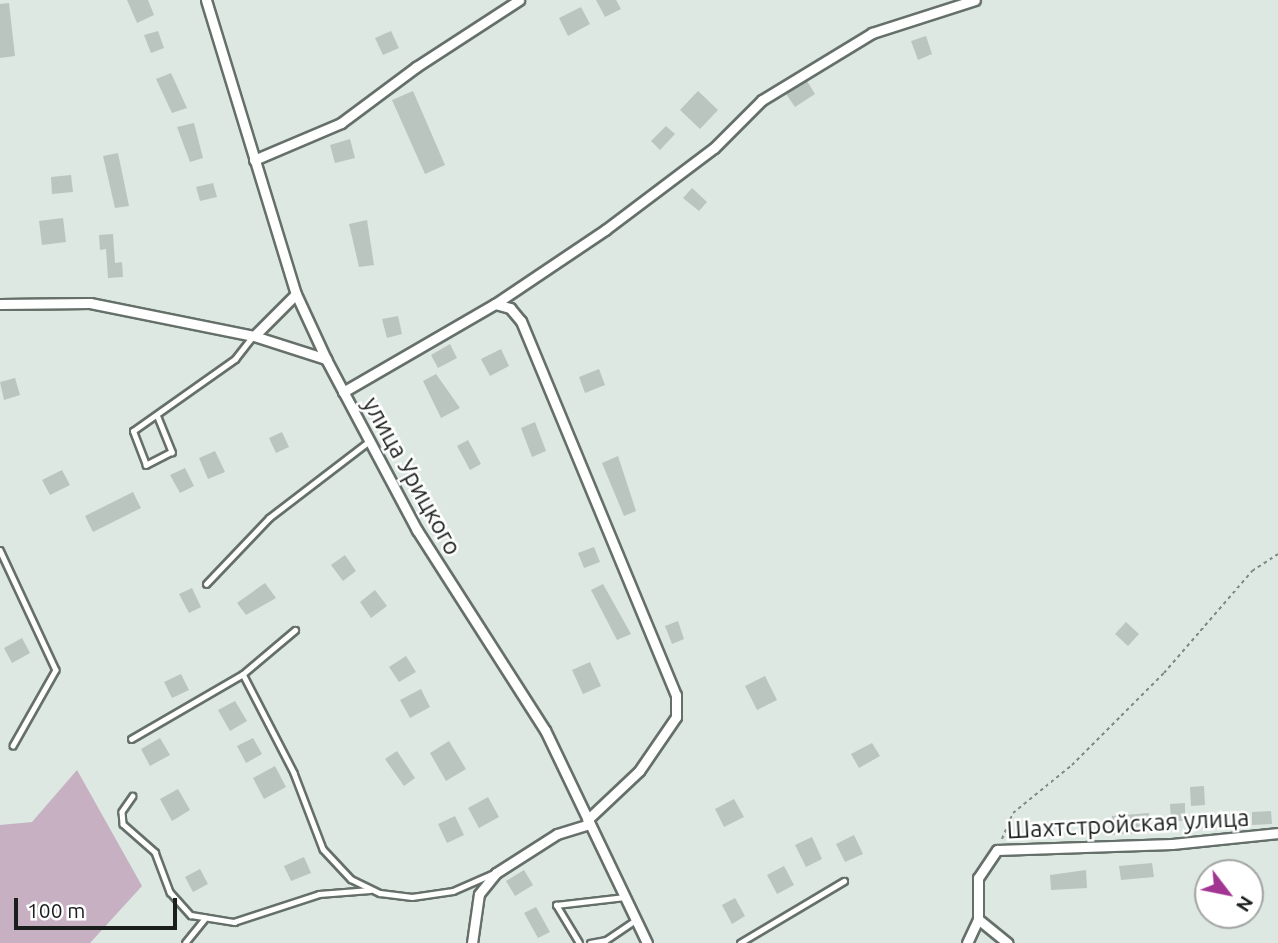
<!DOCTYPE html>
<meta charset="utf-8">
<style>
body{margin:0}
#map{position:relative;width:1278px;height:943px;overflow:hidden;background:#dce8e1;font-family:Ubuntu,sans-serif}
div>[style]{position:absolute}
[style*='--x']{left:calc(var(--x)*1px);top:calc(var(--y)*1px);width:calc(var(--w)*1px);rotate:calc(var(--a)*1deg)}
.green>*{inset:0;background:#c6b0c1}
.building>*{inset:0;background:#bac5bf}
.path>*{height:2px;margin-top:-1px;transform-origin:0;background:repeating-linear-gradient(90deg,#818985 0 3.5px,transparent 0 7px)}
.roads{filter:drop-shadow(2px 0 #66706a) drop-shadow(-2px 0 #66706a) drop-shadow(0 2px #66706a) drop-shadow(0 -2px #66706a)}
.service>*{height:4.5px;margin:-2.25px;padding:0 2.25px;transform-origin:2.25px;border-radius:2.25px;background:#fff}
.minor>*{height:9px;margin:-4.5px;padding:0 4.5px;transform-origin:4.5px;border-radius:4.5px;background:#fff}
span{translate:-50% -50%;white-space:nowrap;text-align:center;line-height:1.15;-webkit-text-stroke:5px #fff;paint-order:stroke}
.street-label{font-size:24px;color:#1a1e1c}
.north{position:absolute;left:1194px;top:859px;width:70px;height:70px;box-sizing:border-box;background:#fff;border:2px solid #a3a5a4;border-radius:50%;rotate:122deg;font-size:19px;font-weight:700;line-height:28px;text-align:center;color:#1a1e1c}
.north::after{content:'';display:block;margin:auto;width:24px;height:32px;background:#a23492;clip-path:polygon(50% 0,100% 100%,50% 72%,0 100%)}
.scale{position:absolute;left:14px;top:898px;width:163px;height:32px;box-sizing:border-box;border:4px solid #1a1e1c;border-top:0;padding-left:9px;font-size:21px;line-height:24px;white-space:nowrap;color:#1a1e1c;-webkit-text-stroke:5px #fff;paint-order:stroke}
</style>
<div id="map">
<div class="green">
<i style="clip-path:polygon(77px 770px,142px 886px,90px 943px,0 943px,0 825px,32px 822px)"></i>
</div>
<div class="building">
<i style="clip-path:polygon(127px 0,148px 0,154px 15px,137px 23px)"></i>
<i style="clip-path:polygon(596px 0,616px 0,621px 9px,605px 17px)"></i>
<i style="clip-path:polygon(9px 3px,15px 56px,0 58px,0 4px)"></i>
<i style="clip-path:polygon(581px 7px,590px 24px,568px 36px,559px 18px)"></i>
<i style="clip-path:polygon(158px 31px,164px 48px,151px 53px,144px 35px)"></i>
<i style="clip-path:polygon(391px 31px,399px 48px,383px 55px,375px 38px)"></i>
<i style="clip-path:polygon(926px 36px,932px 54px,918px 60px,911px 41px)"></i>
<i style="clip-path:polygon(171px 73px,187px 108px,172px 113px,156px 79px)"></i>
<i style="clip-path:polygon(807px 81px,815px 94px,795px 107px,786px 94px)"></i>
<i style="clip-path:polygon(413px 91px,445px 165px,425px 174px,392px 100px)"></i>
<i style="clip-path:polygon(698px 91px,718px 110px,700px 129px,680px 110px)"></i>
<i style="clip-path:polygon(194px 123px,203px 158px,190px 162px,177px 127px)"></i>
<i style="clip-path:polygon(666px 126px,675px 134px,660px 150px,651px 141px)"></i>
<i style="clip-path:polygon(350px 139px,355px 158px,335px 163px,330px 145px)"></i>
<i style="clip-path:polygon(118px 153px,129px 206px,115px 208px,103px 156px)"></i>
<i style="clip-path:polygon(71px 175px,73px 192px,52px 194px,51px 177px)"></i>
<i style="clip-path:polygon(213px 183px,217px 197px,200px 201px,196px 187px)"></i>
<i style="clip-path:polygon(692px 188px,707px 202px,699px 211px,683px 198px)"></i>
<i style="clip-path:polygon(63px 218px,66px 242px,42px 245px,39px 221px)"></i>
<i style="clip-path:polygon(367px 220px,374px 265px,359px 267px,349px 224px)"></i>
<i style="clip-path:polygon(113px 234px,115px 263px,122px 262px,123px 277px,108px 278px,106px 249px,100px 250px,99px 235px)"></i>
<i style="clip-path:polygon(398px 316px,402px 334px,387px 338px,382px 319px)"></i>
<i style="clip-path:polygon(450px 344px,457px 358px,438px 368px,431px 355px)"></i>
<i style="clip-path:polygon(501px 349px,509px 366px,490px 376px,481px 359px)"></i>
<i style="clip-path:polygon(599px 369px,605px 385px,585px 393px,579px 377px)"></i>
<i style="clip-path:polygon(436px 374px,460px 408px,441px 418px,423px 381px)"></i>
<i style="clip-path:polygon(15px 378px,20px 395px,4px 400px,0 382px)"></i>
<i style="clip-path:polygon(535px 422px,546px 451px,532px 457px,521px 428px)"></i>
<i style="clip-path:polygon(282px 432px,289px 447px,276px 453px,269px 438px)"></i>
<i style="clip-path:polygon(468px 440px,481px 464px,470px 470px,457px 446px)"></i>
<i style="clip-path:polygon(215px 451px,225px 472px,208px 479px,199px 458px)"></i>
<i style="clip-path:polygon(618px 456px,636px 511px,624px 516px,602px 463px)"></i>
<i style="clip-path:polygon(185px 468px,194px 486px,180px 493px,170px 475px)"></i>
<i style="clip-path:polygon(62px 470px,70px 485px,50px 495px,42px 480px)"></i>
<i style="clip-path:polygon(133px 492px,141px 508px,93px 532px,85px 516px)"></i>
<i style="clip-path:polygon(594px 547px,600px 562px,584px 568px,578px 553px)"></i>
<i style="clip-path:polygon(345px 555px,356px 571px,343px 581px,331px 565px)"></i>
<i style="clip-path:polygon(265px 583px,276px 598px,246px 615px,237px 603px)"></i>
<i style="clip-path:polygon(603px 584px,631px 634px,617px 640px,591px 590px)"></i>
<i style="clip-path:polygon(192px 588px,201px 607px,189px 613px,179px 594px)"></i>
<i style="clip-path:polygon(375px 590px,387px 606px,371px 618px,360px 602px)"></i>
<i style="clip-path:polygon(678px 621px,684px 639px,672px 644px,665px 626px)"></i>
<i style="clip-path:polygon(1126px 622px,1139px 634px,1128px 646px,1115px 634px)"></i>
<i style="clip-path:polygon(22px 638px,30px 653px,12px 663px,4px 648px)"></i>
<i style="clip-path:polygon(406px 656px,416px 672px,399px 682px,389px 667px)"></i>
<i style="clip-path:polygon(590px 662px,601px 686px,583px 694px,572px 670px)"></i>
<i style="clip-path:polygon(181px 674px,189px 690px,172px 698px,164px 682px)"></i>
<i style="clip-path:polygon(765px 676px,777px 700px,757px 710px,745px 686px)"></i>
<i style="clip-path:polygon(421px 689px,430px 707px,410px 718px,400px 700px)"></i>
<i style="clip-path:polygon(235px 701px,247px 721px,230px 731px,218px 710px)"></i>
<i style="clip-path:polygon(160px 738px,170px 755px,150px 766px,141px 749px)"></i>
<i style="clip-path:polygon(253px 738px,262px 754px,246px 763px,237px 746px)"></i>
<i style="clip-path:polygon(449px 741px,466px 769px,446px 781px,430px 753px)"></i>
<i style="clip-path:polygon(872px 743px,880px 756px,859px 768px,851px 754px)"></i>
<i style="clip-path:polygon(397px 751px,415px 778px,404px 786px,385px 759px)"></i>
<i style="clip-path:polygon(275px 766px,286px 787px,264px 799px,253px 778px)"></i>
<i style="clip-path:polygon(1204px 786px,1205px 805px,1191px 806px,1190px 787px)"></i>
<i style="clip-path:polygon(178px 789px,190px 810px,172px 821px,160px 799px)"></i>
<i style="clip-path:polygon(488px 797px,499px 817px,479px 828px,468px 808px)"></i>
<i style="clip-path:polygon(734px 799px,744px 817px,724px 827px,715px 809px)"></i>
<i style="clip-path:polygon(1185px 803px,1185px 821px,1171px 821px,1170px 804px)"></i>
<i style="clip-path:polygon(1271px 811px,1272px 824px,1252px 825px,1252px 812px)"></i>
<i style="clip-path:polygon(1149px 813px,1150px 832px,1112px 835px,1112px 816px)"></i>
<i style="clip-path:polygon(455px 816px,464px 835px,447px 843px,438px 824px)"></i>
<i style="clip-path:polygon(854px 835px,863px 854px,845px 862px,836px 844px)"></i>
<i style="clip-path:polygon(812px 837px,822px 859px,806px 867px,795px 845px)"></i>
<i style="clip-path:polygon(304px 857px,311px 873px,291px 881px,284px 866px)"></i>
<i style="clip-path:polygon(1152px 863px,1154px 877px,1121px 880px,1119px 866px)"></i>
<i style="clip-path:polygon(784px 866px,794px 885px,777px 894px,767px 875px)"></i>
<i style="clip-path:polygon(200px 869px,208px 884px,193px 892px,185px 877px)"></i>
<i style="clip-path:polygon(524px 870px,533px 885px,515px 896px,506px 881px)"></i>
<i style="clip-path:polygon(1086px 870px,1087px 888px,1051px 890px,1050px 875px)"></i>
<i style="clip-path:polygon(735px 898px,745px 916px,732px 924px,722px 905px)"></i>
<i style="clip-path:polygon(536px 907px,550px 932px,538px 938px,524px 913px)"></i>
</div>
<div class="path">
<i style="--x:1002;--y:839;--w:28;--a:-67"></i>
<i style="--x:1013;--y:813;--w:76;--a:-39.1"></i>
<i style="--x:1072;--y:765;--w:130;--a:-45"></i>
<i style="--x:1164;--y:673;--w:135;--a:-49.2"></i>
<i style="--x:1252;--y:571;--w:31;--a:-33"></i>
</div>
<div class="roads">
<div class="service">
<i style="--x:158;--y:417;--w:38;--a:68"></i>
<i style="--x:172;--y:452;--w:29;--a:153"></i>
<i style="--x:146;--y:465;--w:36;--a:-111"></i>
<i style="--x:133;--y:431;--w:125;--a:-35.2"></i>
<i style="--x:235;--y:359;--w:29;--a:-52"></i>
<i style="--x:0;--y:550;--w:132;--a:65"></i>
<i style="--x:56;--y:670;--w:87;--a:119.5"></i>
<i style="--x:206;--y:584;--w:91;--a:-46.3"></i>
<i style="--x:269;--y:518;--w:125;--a:-37.5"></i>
<i style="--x:243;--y:674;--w:68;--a:-40.2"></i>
<i style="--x:131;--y:739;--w:129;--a:-30.1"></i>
<i style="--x:243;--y:674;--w:111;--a:62.7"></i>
<i style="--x:294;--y:773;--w:81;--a:69.1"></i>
<i style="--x:323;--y:849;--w:41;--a:47"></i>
<i style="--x:351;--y:879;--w:32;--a:26"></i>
<i style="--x:380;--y:893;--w:32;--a:7"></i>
<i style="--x:412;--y:897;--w:41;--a:-8.3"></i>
<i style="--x:453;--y:891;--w:43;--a:-23.6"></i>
<i style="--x:133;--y:796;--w:19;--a:125"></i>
<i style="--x:122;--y:812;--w:12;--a:85"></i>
<i style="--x:123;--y:824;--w:43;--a:41.2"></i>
<i style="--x:155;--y:852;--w:43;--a:69.4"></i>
<i style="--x:170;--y:892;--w:31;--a:48"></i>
<i style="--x:191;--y:915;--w:44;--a:9.2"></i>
<i style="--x:234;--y:922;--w:89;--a:-18.2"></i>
<i style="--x:319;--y:894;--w:51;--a:-4.5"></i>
<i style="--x:185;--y:943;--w:32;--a:-51"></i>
<i style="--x:579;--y:943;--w:44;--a:-121.2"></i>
<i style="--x:556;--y:905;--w:69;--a:-6.6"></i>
<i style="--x:590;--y:943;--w:16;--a:-11"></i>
<i style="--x:606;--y:940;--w:36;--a:-34"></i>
<i style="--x:740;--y:943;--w:121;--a:-30.8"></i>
</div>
<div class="minor">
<i style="--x:206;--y:0;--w:307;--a:73"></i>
<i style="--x:296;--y:294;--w:72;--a:65.2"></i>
<i style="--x:326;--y:359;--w:194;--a:62"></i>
<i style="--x:417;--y:530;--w:237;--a:57.4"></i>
<i style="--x:545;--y:730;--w:236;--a:64.4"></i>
<i style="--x:254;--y:160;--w:95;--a:-23"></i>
<i style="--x:341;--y:123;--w:94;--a:-36.7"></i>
<i style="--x:416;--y:67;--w:123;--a:-33"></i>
<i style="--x:0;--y:304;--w:90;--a:-0.6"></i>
<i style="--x:90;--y:303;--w:167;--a:11.4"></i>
<i style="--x:254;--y:336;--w:59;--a:-45"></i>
<i style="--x:495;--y:304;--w:16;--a:15"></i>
<i style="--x:510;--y:308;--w:17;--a:50"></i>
<i style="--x:521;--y:321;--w:405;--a:67.5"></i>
<i style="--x:676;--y:695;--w:22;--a:90"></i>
<i style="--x:676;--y:717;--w:65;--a:124.4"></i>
<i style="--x:639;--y:771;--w:71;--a:136.7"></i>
<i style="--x:254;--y:336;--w:76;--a:17.7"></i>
<i style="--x:343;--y:392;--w:176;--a:-30.1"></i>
<i style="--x:495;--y:304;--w:133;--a:-33.9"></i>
<i style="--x:605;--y:230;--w:136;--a:-37"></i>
<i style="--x:714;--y:148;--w:68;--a:-45"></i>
<i style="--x:762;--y:100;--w:129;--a:-31.3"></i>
<i style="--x:872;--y:33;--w:108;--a:-17.8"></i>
<i style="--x:978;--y:919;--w:38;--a:39"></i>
<i style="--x:472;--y:943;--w:49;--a:-81.9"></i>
<i style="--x:479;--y:894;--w:27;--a:-51"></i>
<i style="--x:496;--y:873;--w:72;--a:-32.6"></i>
<i style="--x:557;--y:834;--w:34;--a:-17"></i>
<i style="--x:967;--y:943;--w:26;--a:-65"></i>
<i style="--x:978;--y:919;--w:41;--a:-90"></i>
<i style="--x:978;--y:878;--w:34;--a:-56"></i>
<i style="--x:997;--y:850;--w:175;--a:-2"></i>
<i style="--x:1172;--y:844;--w:107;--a:-5.9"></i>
</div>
</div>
<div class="street-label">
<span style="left:412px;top:476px;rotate:61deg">улица Урицкого</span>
<span style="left:1128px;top:824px;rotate:-3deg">Шахтстройская улица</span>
</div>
<div class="north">N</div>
<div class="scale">100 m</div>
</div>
